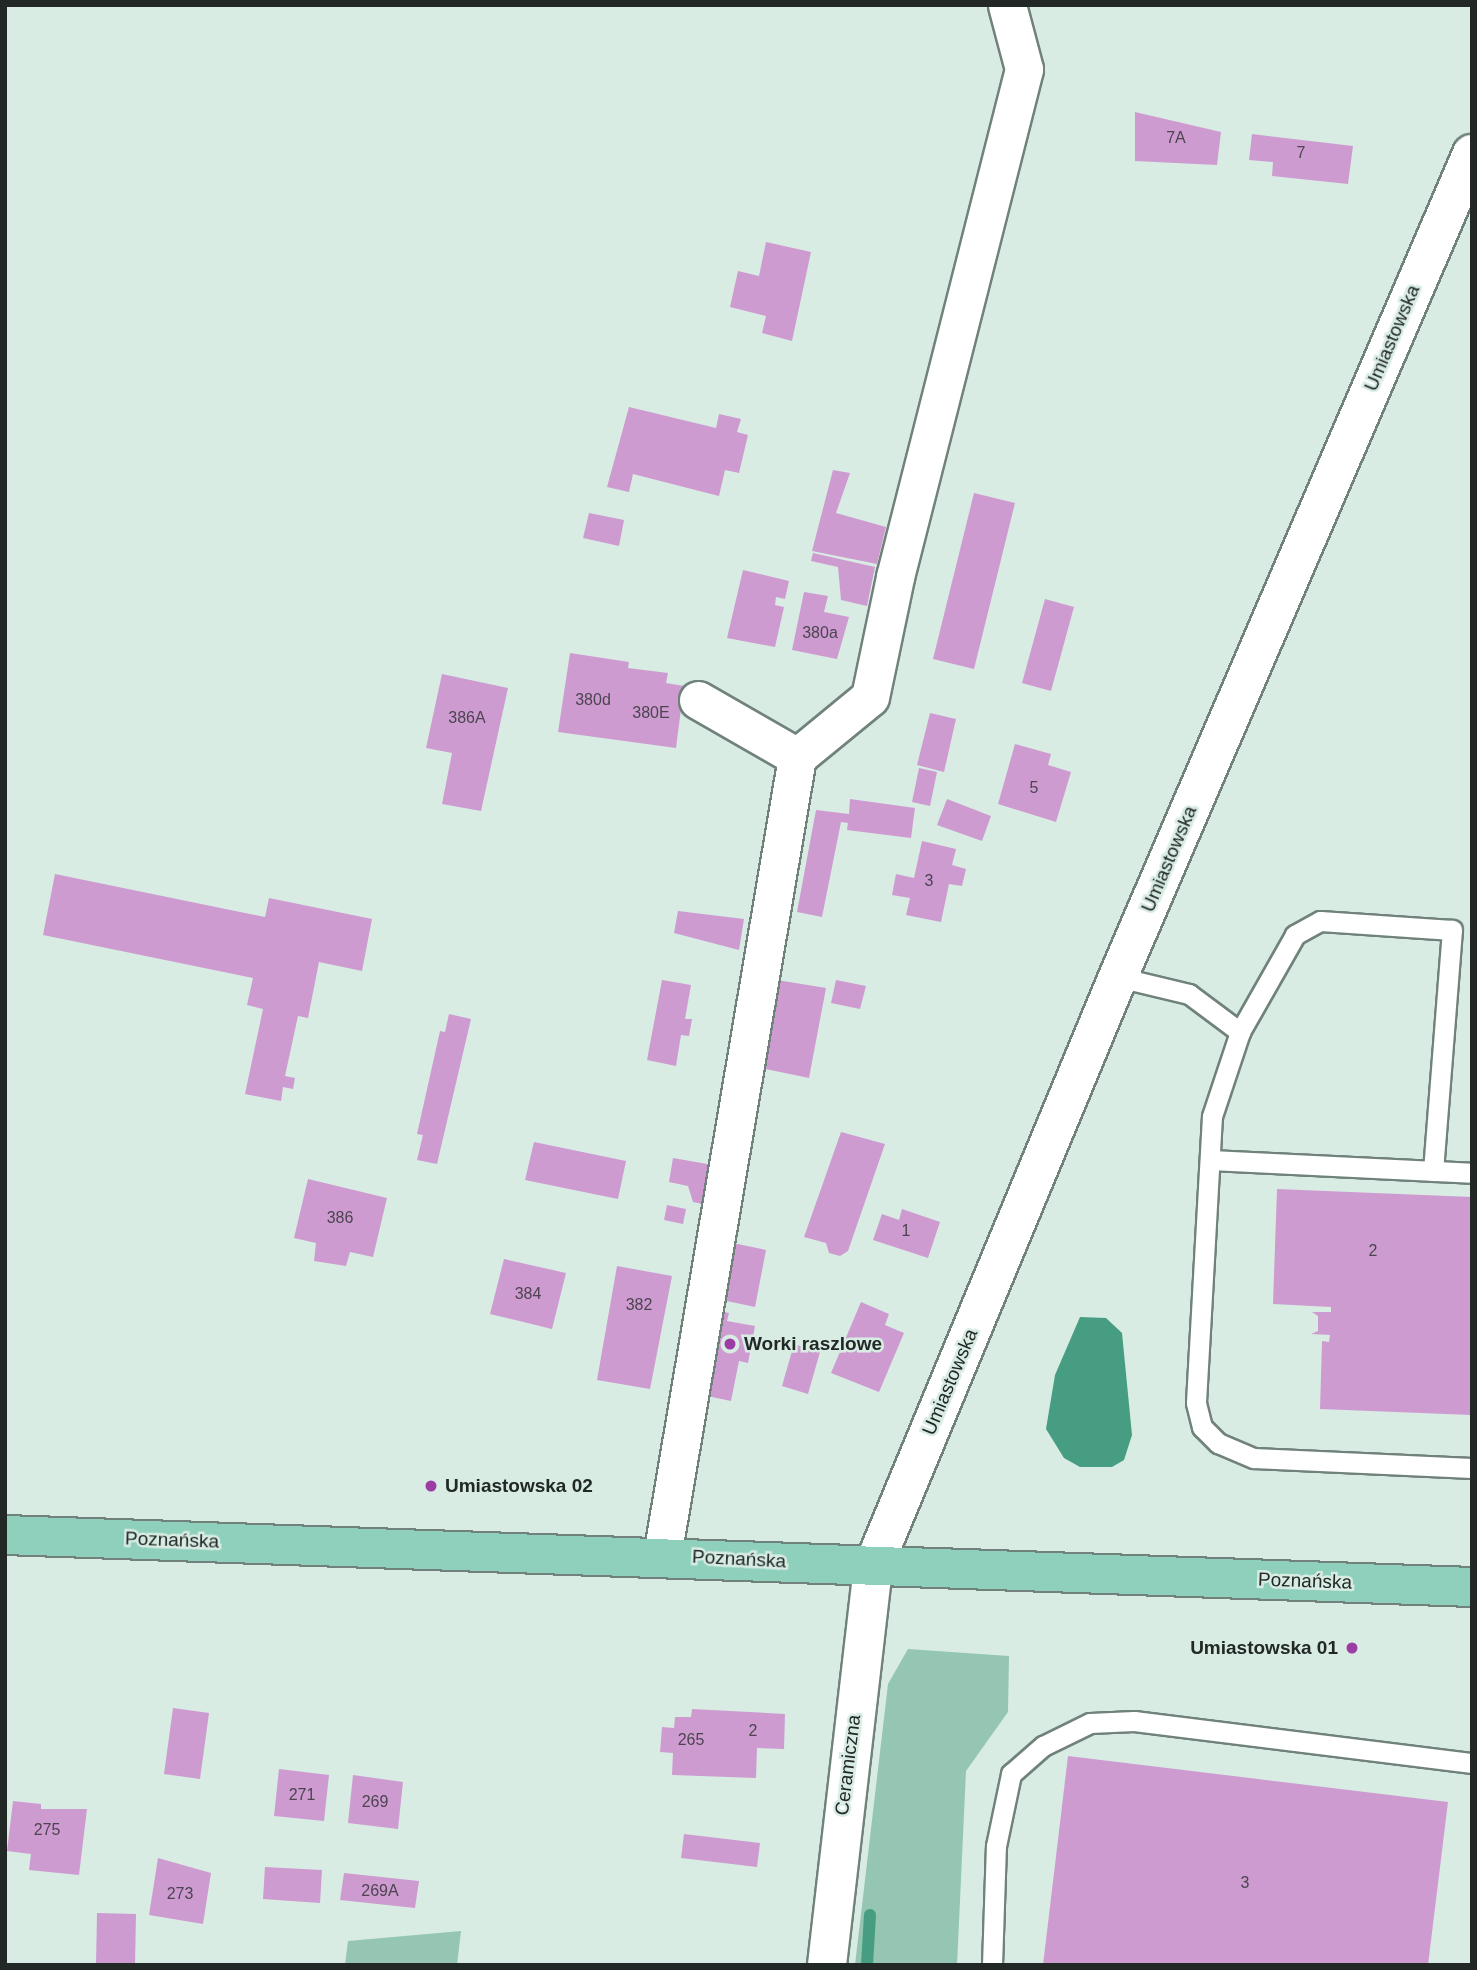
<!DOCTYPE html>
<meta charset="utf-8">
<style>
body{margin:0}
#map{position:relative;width:1477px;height:1970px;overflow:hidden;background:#d8ece4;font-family:Arial,sans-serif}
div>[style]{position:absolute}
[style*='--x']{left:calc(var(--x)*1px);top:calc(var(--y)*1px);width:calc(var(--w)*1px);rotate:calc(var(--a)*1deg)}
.green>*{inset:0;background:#95c5b3}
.water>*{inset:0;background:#469d81}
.stream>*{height:12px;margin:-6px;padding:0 6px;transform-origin:6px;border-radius:6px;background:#469d81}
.building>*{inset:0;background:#ce9bd1}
.roads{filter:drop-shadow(2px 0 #70827b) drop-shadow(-2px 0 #70827b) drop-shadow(0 2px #70827b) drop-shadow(0 -2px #70827b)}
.lane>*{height:19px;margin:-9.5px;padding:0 9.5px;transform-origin:9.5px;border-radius:9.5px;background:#fff}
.street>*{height:37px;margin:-18.5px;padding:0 18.5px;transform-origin:18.5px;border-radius:18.5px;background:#fff}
.secondary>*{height:38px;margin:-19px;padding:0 19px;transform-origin:19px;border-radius:19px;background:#fff}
.primary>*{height:38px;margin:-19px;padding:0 19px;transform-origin:19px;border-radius:19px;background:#8fd0bc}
.dots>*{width:19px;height:19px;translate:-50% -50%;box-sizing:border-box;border:4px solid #d8ece4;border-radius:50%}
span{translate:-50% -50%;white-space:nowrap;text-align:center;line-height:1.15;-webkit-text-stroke:5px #d8ece4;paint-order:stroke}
.number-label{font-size:16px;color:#4c4550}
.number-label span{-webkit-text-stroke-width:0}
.street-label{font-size:19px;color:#212825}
.poi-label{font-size:19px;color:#212825;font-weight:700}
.left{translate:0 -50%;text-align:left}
.right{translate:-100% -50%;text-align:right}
.frame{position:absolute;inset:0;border:7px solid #212825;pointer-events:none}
</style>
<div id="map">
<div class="green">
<i style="clip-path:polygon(908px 1649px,1009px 1656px,1008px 1712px,966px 1771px,957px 1965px,855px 1965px,888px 1684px)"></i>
<i style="clip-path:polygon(461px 1931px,457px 1965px,345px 1965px,348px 1941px)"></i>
</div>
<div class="water">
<i style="clip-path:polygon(1080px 1317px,1106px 1318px,1122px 1333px,1132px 1435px,1124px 1460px,1112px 1467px,1080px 1467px,1064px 1458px,1046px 1429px,1055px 1375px)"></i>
</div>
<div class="stream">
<i style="--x:867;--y:1965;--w:50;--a:-86.6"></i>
</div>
<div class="building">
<i style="clip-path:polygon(1135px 112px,1221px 132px,1217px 165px,1135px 161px)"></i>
<i style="clip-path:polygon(1252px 134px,1353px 146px,1348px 184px,1272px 176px,1273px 162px,1249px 160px)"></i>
<i style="clip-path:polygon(766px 242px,811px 252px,792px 341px,762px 333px,766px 316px,730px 307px,738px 271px,759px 276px)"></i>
<i style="clip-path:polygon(629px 407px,716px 428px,719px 414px,741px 419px,737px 432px,748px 435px,739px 473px,725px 470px,719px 496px,633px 474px,629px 492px,607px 487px)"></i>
<i style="clip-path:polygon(833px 470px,850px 473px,836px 513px,886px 527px,877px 564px,812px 551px)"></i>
<i style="clip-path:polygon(974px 493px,1015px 503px,974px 669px,933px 659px)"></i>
<i style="clip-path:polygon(589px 513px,624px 520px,619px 546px,583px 538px)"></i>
<i style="clip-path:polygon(813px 553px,875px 567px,867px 606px,841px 600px,838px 567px,811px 561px)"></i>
<i style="clip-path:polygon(743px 570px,789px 581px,785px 599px,776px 597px,775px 605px,784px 607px,775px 647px,727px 638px)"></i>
<i style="clip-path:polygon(804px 592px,828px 596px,824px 612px,849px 617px,837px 659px,792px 650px)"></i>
<i style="clip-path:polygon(1045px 599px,1074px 607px,1051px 691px,1022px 683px)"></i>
<i style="clip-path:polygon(570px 653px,629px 662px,628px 668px,668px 673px,666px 683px,684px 686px,676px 748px,558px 732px)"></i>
<i style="clip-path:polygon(442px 674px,508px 688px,481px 811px,442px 804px,452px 753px,426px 748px)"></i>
<i style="clip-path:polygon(930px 713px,956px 719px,944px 772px,917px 765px)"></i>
<i style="clip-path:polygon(1015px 744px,1051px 754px,1048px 765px,1071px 772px,1056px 822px,998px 804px)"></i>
<i style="clip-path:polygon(919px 768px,937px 772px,930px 806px,912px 802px)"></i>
<i style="clip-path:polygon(850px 799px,915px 808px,911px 838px,847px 830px,848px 823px,841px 822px,822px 917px,797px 912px,816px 810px,849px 814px)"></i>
<i style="clip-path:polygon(947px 799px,991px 816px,982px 841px,937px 825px)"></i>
<i style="clip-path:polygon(922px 841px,956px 849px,952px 865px,966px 869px,962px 886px,949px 884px,941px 922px,906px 915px,910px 898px,892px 895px,896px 874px,914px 878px)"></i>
<i style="clip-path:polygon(55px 874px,265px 917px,269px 898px,372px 919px,362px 971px,319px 962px,308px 1018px,298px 1016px,285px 1076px,295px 1078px,293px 1089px,283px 1087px,281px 1101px,245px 1094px,263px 1009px,247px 1005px,253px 978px,43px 935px)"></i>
<i style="clip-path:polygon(678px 911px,744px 919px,739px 950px,674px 933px)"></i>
<i style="clip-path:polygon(662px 980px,691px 985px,685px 1019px,692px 1019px,689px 1036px,681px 1035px,676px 1066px,647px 1060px)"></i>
<i style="clip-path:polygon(777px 980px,826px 988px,809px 1078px,761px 1068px)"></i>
<i style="clip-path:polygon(836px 980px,866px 986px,860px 1009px,831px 1003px)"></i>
<i style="clip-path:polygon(449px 1014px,471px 1019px,437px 1164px,417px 1160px,423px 1135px,417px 1134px,440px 1031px,445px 1032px)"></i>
<i style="clip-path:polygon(841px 1132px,885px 1144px,848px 1251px,840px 1256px,829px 1253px,826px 1243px,804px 1237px)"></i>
<i style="clip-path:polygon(534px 1142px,626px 1161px,618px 1199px,525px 1180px)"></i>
<i style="clip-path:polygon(673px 1158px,713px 1165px,707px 1205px,693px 1202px,688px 1186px,669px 1182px)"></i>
<i style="clip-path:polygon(308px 1179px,387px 1198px,373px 1257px,350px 1252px,346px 1266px,314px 1261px,316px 1243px,294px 1238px)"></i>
<i style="clip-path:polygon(1277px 1189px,1472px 1197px,1471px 1415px,1320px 1409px,1322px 1341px,1329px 1342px,1330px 1335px,1311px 1334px,1318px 1331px,1318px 1316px,1312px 1312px,1331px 1312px,1331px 1307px,1273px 1304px)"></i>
<i style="clip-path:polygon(667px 1205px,686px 1209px,683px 1224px,664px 1220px)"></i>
<i style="clip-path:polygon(902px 1209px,940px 1222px,928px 1258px,873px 1240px,882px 1214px,899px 1220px)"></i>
<i style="clip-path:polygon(733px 1243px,766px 1250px,755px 1307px,722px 1300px)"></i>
<i style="clip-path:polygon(504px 1259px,566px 1273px,552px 1329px,490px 1314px)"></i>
<i style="clip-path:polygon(617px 1266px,672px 1276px,650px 1389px,597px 1380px)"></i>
<i style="clip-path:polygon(861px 1302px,889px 1314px,885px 1325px,904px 1333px,879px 1392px,831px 1373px)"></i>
<i style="clip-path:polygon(715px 1310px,729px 1313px,727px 1321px,755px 1326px,748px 1363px,739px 1361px,731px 1401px,698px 1394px)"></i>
<i style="clip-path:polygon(794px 1344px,820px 1352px,808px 1394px,782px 1386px)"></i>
<i style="clip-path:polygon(173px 1708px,209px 1713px,200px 1779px,164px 1774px)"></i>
<i style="clip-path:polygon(692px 1709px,785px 1714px,784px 1749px,757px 1748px,756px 1778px,672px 1775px,673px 1753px,660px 1752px,662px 1727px,674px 1728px,675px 1717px,691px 1717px)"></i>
<i style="clip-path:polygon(1068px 1756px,1448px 1802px,1428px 1965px,1043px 1965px)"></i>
<i style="clip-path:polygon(279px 1769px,329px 1775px,324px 1821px,274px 1816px)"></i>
<i style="clip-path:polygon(353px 1775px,403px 1782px,398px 1829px,348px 1823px)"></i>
<i style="clip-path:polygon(13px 1801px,41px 1804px,41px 1809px,87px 1809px,79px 1875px,29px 1870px,31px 1854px,7px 1851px)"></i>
<i style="clip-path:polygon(684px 1834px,760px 1843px,757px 1867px,681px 1858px)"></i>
<i style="clip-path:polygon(158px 1858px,211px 1873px,203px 1924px,149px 1915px)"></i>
<i style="clip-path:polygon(265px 1867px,322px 1870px,320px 1903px,263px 1899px)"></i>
<i style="clip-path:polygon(344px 1873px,419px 1881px,415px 1908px,340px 1900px)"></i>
<i style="clip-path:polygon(97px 1913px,136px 1914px,135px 1965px,96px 1965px)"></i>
</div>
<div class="roads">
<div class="lane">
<i style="--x:1118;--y:977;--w:73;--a:13.5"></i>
<i style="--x:1189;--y:994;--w:64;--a:36.7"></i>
<i style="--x:1210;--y:1160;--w:262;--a:2.8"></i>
<i style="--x:1433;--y:1171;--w:242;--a:-85.5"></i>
<i style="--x:1452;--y:930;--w:132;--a:-176.1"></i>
<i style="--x:1320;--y:921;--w:29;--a:151"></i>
<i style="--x:1295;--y:935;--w:112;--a:119.6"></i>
<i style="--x:1240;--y:1032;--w:89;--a:108.4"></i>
<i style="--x:1212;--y:1116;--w:287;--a:93.2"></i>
<i style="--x:1196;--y:1403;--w:25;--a:76"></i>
<i style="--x:1202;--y:1427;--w:23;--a:45"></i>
<i style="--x:1218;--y:1443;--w:39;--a:23"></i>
<i style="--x:1254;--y:1458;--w:218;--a:2.6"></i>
<i style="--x:992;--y:1965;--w:119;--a:-88.1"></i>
<i style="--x:996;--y:1846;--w:74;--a:-78.2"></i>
<i style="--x:1011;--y:1774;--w:43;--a:-41.2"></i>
<i style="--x:1043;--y:1746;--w:52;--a:-26.1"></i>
<i style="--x:1090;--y:1723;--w:44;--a:-2.6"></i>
<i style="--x:1134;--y:1721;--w:341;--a:7.1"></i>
</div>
<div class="street">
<i style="--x:698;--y:700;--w:114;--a:29.9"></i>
<i style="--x:797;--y:757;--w:94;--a:-39.4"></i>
<i style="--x:870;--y:697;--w:123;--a:-78.2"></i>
<i style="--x:895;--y:577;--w:524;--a:-75.75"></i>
<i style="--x:1024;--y:69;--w:66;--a:-104.9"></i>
<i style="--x:662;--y:1556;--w:810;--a:-80.41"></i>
</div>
<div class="secondary">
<i style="--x:827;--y:1965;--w:401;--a:-83.4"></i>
<i style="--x:873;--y:1567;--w:639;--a:-67.45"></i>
<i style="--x:1118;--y:977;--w:896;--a:-66.73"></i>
</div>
<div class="primary">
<i style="--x:5;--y:1535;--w:1468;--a:2.03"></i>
</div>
</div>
<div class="dots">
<i style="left:730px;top:1344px;background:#9c3da5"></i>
<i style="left:431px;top:1486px;background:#9c3da5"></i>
<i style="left:1352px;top:1648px;background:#9c3da5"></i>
</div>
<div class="number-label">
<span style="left:1176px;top:138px">7A</span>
<span style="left:1301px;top:153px">7</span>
<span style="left:820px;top:633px">380a</span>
<span style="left:593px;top:700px">380d</span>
<span style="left:651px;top:713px">380E</span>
<span style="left:467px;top:718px">386A</span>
<span style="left:1034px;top:788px">5</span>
<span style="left:929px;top:881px">3</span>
<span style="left:340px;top:1218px">386</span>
<span style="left:906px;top:1231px">1</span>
<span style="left:1373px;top:1251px">2</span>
<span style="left:528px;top:1294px">384</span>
<span style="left:639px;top:1305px">382</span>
<span style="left:753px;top:1731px">2</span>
<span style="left:691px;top:1740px">265</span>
<span style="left:302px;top:1795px">271</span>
<span style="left:375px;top:1802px">269</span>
<span style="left:47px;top:1830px">275</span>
<span style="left:1245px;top:1883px">3</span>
<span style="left:380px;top:1891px">269A</span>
<span style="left:180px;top:1894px">273</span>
</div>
<div class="street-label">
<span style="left:1392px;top:338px;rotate:-67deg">Umiastowska</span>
<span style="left:1169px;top:859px;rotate:-67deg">Umiastowska</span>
<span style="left:950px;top:1382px;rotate:-67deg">Umiastowska</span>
<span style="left:172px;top:1540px;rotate:2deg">Poznańska</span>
<span style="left:739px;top:1559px;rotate:3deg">Poznańska</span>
<span style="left:1305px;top:1581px;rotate:2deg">Poznańska</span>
<span style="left:848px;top:1765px;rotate:-83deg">Ceramiczna</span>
</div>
<div class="poi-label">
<span class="left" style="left:744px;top:1344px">Worki raszlowe</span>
<span class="left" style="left:445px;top:1486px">Umiastowska 02</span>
<span class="right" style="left:1338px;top:1648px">Umiastowska 01</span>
</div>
<div class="frame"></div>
</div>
